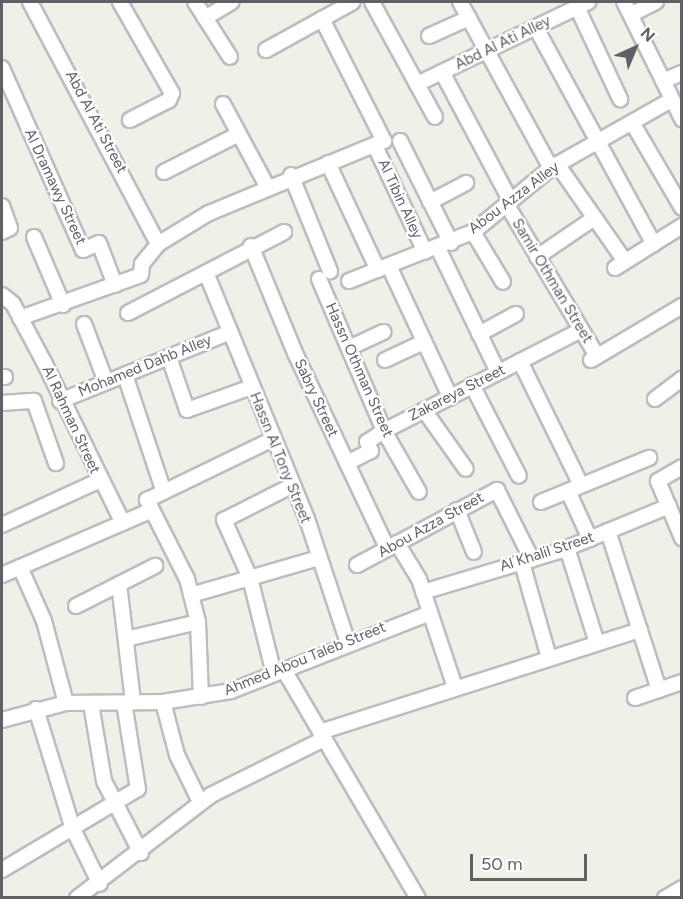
<!DOCTYPE html>
<style>
body{margin:0}
#map{position:relative;width:683px;height:899px;overflow:hidden;background:#f0f0e8;font-family:Figtree,sans-serif}
div>[style]{position:absolute}
[style*='--x']{left:calc(var(--x)*1px);top:calc(var(--y)*1px);width:calc(var(--w)*1px);rotate:calc(var(--a)*1deg)}
.roads{filter:drop-shadow(2px 0 #bcbdc2) drop-shadow(-2px 0 #bcbdc2) drop-shadow(0 2px #bcbdc2) drop-shadow(0 -2px #bcbdc2)}
.minor>*{height:14px;margin:-7px;padding:0 7px;transform-origin:7px;border-radius:7px;background:#fff}
span{translate:-50% -50%;white-space:nowrap;text-align:center;line-height:1.15;-webkit-text-stroke:4.5px #fff;paint-order:stroke}
.street-label{font-size:15px;color:#5f6167}
.frame{position:absolute;inset:0;border:3px solid #5f6167;pointer-events:none}
.north{position:absolute;left:605px;top:18px;width:60px;height:60px;-webkit-text-stroke:4px #fff;paint-order:stroke;rotate:44deg;font-size:16px;font-weight:700;line-height:24px;text-align:center;color:#5f6167}
.north::after{content:'';display:block;margin:auto;width:21px;height:27px;background:#5f6167;clip-path:polygon(50% 0,100% 100%,50% 72%,0 100%)}
.scale{position:absolute;left:470px;top:854px;width:117px;height:27px;box-sizing:border-box;border:3px solid #5f6167;border-top:0;padding-left:8px;font-size:18px;line-height:21px;white-space:nowrap;color:#5f6167;-webkit-text-stroke:4px #fff;paint-order:stroke}
</style>
<div id="map">
<div class="roads">
<div class="minor">
<i style="--x:30;--y:2;--w:274;--a:62.1"></i>
<i style="--x:120;--y:2;--w:105;--a:60.3"></i>
<i style="--x:172;--y:93;--w:8;--a:113"></i>
<i style="--x:169;--y:100;--w:44;--a:152.9"></i>
<i style="--x:195;--y:2;--w:65;--a:57.5"></i>
<i style="--x:372;--y:2;--w:131;--a:61.3"></i>
<i style="--x:460;--y:2;--w:189;--a:61.3"></i>
<i style="--x:624;--y:2;--w:131;--a:63.6"></i>
<i style="--x:577;--y:7;--w:102;--a:64.9"></i>
<i style="--x:632;--y:14;--w:27;--a:-27"></i>
<i style="--x:205;--y:18;--w:31;--a:-31"></i>
<i style="--x:536;--y:28;--w:246;--a:61.4"></i>
<i style="--x:429;--y:36;--w:44;--a:-24.2"></i>
<i style="--x:266;--y:50;--w:99;--a:-28.9"></i>
<i style="--x:2;--y:68;--w:199;--a:66"></i>
<i style="--x:83;--y:250;--w:17;--a:-24"></i>
<i style="--x:99;--y:243;--w:45;--a:69.1"></i>
<i style="--x:442;--y:72;--w:147;--a:62"></i>
<i style="--x:663;--y:81;--w:21;--a:-23"></i>
<i style="--x:417;--y:84;--w:190;--a:-25.6"></i>
<i style="--x:223;--y:104;--w:93;--a:61.8"></i>
<i style="--x:633;--y:124;--w:97;--a:59.7"></i>
<i style="--x:400;--y:141;--w:114;--a:63.4"></i>
<i style="--x:375;--y:146;--w:117;--a:64.7"></i>
<i style="--x:328;--y:163;--w:118;--a:65"></i>
<i style="--x:557;--y:164;--w:118;--a:55"></i>
<i style="--x:164;--y:172;--w:84;--a:-26.9"></i>
<i style="--x:291;--y:175;--w:104;--a:67.9"></i>
<i style="--x:430;--y:202;--w:41;--a:-27.8"></i>
<i style="--x:507;--y:205;--w:176;--a:59.2"></i>
<i style="--x:2;--y:206;--w:23;--a:70"></i>
<i style="--x:10;--y:228;--w:9;--a:153"></i>
<i style="--x:473;--y:232;--w:58;--a:59"></i>
<i style="--x:34;--y:237;--w:74;--a:66.9"></i>
<i style="--x:251;--y:246;--w:116;--a:67.6"></i>
<i style="--x:295;--y:353;--w:216;--a:64.7"></i>
<i style="--x:438;--y:248;--w:138;--a:64.2"></i>
<i style="--x:537;--y:257;--w:68;--a:-34.2"></i>
<i style="--x:389;--y:266;--w:145;--a:65"></i>
<i style="--x:615;--y:268;--w:79;--a:-32.1"></i>
<i style="--x:207;--y:275;--w:264;--a:67.7"></i>
<i style="--x:307;--y:519;--w:131;--a:71.7"></i>
<i style="--x:319;--y:279;--w:165;--a:66.8"></i>
<i style="--x:384;--y:431;--w:70;--a:60.2"></i>
<i style="--x:349;--y:281;--w:133;--a:-21.6"></i>
<i style="--x:473;--y:232;--w:101;--a:-39.4"></i>
<i style="--x:551;--y:168;--w:138;--a:-29.5"></i>
<i style="--x:2;--y:295;--w:14;--a:39"></i>
<i style="--x:13;--y:304;--w:68;--a:61.9"></i>
<i style="--x:45;--y:364;--w:177;--a:63.9"></i>
<i style="--x:128;--y:313;--w:176;--a:-27.4"></i>
<i style="--x:20;--y:318;--w:128;--a:-19.6"></i>
<i style="--x:141;--y:275;--w:11;--a:-85"></i>
<i style="--x:142;--y:264;--w:26;--a:-51"></i>
<i style="--x:158;--y:244;--w:60;--a:-31.3"></i>
<i style="--x:209;--y:213;--w:189;--a:-22.4"></i>
<i style="--x:384;--y:141;--w:137;--a:-116.9"></i>
<i style="--x:84;--y:324;--w:62;--a:69.2"></i>
<i style="--x:479;--y:334;--w:42;--a:-28.4"></i>
<i style="--x:349;--y:348;--w:38;--a:-25"></i>
<i style="--x:169;--y:357;--w:56;--a:71.2"></i>
<i style="--x:187;--y:410;--w:69;--a:-19.5"></i>
<i style="--x:385;--y:360;--w:43;--a:-24.8"></i>
<i style="--x:591;--y:360;--w:106;--a:-30.7"></i>
<i style="--x:520;--y:361;--w:138;--a:63.8"></i>
<i style="--x:125;--y:375;--w:123;--a:71.6"></i>
<i style="--x:2;--y:377;--w:3;--a:0"></i>
<i style="--x:472;--y:385;--w:102;--a:62.7"></i>
<i style="--x:655;--y:399;--w:34;--a:-37"></i>
<i style="--x:60;--y:401;--w:184;--a:-22"></i>
<i style="--x:2;--y:403;--w:32;--a:-4"></i>
<i style="--x:34;--y:401;--w:66;--a:70.5"></i>
<i style="--x:424;--y:410;--w:72;--a:54.6"></i>
<i style="--x:347;--y:463;--w:27;--a:-27"></i>
<i style="--x:371;--y:451;--w:10;--a:-114"></i>
<i style="--x:367;--y:442;--w:20;--a:-33"></i>
<i style="--x:384;--y:431;--w:221;--a:-27.1"></i>
<i style="--x:682;--y:467;--w:28;--a:150"></i>
<i style="--x:658;--y:481;--w:62;--a:67.2"></i>
<i style="--x:568;--y:491;--w:53;--a:65.4"></i>
<i style="--x:541;--y:502;--w:117;--a:-22.2"></i>
<i style="--x:457;--y:510;--w:45;--a:68"></i>
<i style="--x:2;--y:525;--w:106;--a:-24.6"></i>
<i style="--x:608;--y:531;--w:167;--a:72.2"></i>
<i style="--x:397;--y:543;--w:42;--a:58.6"></i>
<i style="--x:419;--y:579;--w:114;--a:71.6"></i>
<i style="--x:567;--y:548;--w:100;--a:72.5"></i>
<i style="--x:522;--y:563;--w:99;--a:74.1"></i>
<i style="--x:357;--y:565;--w:159;--a:-28.2"></i>
<i style="--x:497;--y:490;--w:78;--a:63.4"></i>
<i style="--x:20;--y:567;--w:59;--a:66"></i>
<i style="--x:44;--y:621;--w:85;--a:75"></i>
<i style="--x:2;--y:575;--w:163;--a:-23.4"></i>
<i style="--x:119;--y:584;--w:119;--a:83.2"></i>
<i style="--x:423;--y:592;--w:143;--a:-16.7"></i>
<i style="--x:560;--y:551;--w:118;--a:-22.4"></i>
<i style="--x:191;--y:595;--w:132;--a:-16.2"></i>
<i style="--x:76;--y:606;--w:89;--a:-26.9"></i>
<i style="--x:126;--y:639;--w:74;--a:-13.3"></i>
<i style="--x:284;--y:670;--w:264;--a:59.6"></i>
<i style="--x:274;--y:674;--w:99;--a:-104"></i>
<i style="--x:250;--y:578;--w:64;--a:-114.1"></i>
<i style="--x:224;--y:520;--w:77;--a:-26.9"></i>
<i style="--x:201;--y:697;--w:75;--a:-92.3"></i>
<i style="--x:198;--y:622;--w:44;--a:-104.3"></i>
<i style="--x:187;--y:579;--w:89;--a:-116.9"></i>
<i style="--x:147;--y:500;--w:140;--a:-25.8"></i>
<i style="--x:635;--y:698;--w:50;--a:-18.8"></i>
<i style="--x:163;--y:702;--w:55;--a:75.2"></i>
<i style="--x:177;--y:755;--w:52;--a:63.9"></i>
<i style="--x:91;--y:704;--w:78;--a:80.4"></i>
<i style="--x:104;--y:781;--w:81;--a:62.8"></i>
<i style="--x:36;--y:709;--w:126;--a:72.9"></i>
<i style="--x:73;--y:829;--w:61;--a:63.9"></i>
<i style="--x:2;--y:720;--w:66;--a:-14.9"></i>
<i style="--x:66;--y:703;--w:97;--a:-0.6"></i>
<i style="--x:163;--y:702;--w:69;--a:-9.2"></i>
<i style="--x:231;--y:691;--w:214;--a:-21.4"></i>
<i style="--x:320;--y:732;--w:336;--a:-17.7"></i>
<i style="--x:2;--y:870;--w:158;--a:-30.8"></i>
<i style="--x:138;--y:789;--w:87;--a:-99.2"></i>
<i style="--x:77;--y:898;--w:169;--a:-37.5"></i>
<i style="--x:211;--y:795;--w:126;--a:-26.4"></i>
<i style="--x:665;--y:898;--w:20;--a:-30"></i>
</div>
</div>
<div class="street-label">
<span style="left:503px;top:43px;rotate:-26deg">Abd Al Ati Alley</span>
<span style="left:96px;top:122px;rotate:62deg">Abd Al Ati Street</span>
<span style="left:55px;top:187px;rotate:65deg">Al Dramawy Street</span>
<span style="left:514px;top:198px;rotate:-37deg">Abou Azza Alley</span>
<span style="left:400px;top:199px;rotate:65deg">Al Tibin Alley</span>
<span style="left:552px;top:281px;rotate:59deg">Samir Othman Street</span>
<span style="left:145px;top:366px;rotate:-22deg">Mohamed Dahb Alley</span>
<span style="left:359px;top:370px;rotate:66deg">Hassn Othman Street</span>
<span style="left:457px;top:393px;rotate:-27deg">Zakareya Street</span>
<span style="left:316px;top:398px;rotate:65deg">Sabry Street</span>
<span style="left:71px;top:420px;rotate:65deg">Al Rahman Street</span>
<span style="left:280px;top:458px;rotate:68deg">Hassn Al Tony Street</span>
<span style="left:431px;top:525px;rotate:-29deg">Abou Azza Street</span>
<span style="left:547px;top:552px;rotate:-18deg">Al Khalil Street</span>
<span style="left:305px;top:659px;rotate:-22deg">Ahmed Abou Taleb Street</span>
</div>
<div class="frame"></div>
<div class="north">N</div>
<div class="scale">50 m</div>
</div>
